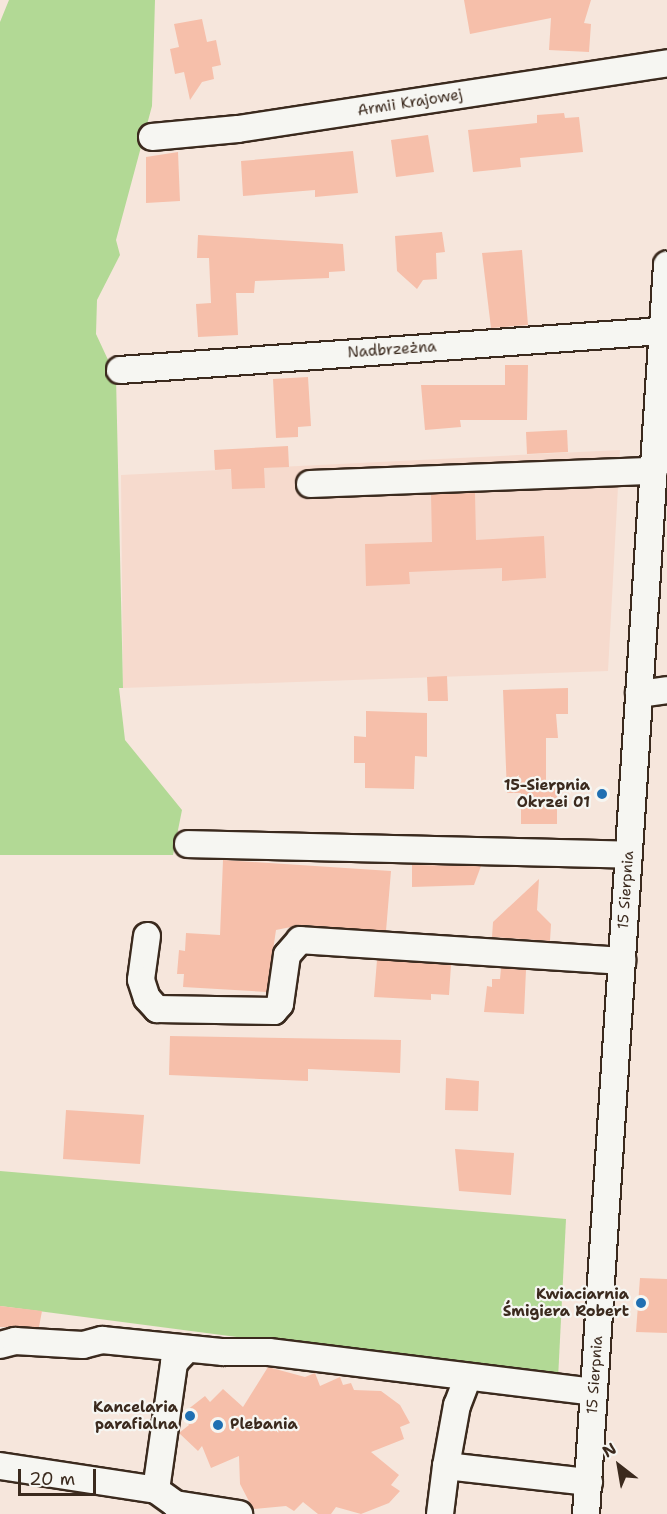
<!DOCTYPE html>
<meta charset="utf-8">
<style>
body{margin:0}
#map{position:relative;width:667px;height:1514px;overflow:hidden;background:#f6e6dc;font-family:"Shantell Sans",sans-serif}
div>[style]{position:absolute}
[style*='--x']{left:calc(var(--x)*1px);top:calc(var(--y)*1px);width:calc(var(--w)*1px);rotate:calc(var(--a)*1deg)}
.built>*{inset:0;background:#f6dacd}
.green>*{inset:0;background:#b2d995}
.building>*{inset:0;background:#f6bfaa}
.roads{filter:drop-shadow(2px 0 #3b2a1e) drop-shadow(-2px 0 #3b2a1e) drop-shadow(0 2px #3b2a1e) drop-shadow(0 -2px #3b2a1e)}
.minor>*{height:26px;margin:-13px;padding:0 13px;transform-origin:13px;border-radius:13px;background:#f6f6f2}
.dots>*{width:16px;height:16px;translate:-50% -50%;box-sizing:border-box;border:3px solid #f6f6f2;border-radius:50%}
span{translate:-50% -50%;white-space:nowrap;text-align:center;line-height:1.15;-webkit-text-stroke:4.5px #f6f6f2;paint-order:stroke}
.street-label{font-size:15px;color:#3b2a1e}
.poi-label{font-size:15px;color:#3b2a1e;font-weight:700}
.right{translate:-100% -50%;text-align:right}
.left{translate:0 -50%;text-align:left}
.north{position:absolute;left:589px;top:1436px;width:60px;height:60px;-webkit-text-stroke:4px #f6f6f2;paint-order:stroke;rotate:329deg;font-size:16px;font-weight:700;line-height:24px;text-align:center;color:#3b2a1e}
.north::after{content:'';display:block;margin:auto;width:21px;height:27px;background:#3b2a1e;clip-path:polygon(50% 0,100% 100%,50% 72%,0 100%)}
.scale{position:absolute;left:18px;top:1469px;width:78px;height:27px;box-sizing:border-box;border:3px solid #3b2a1e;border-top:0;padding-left:8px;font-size:18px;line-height:21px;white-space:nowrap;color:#3b2a1e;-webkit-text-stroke:4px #f6f6f2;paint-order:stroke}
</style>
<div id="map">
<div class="built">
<i style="clip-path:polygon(620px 450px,608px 671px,123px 688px,121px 475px)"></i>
</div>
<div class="green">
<i style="clip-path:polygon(9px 0,155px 0,152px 106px,116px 240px,120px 255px,97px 300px,96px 334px,116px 377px,123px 688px,119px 688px,125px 740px,182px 810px,173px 855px,0 855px,0 22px)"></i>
<i style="clip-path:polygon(0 1171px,566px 1219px,558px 1379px,0 1306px)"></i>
</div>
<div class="building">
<i style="clip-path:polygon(464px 0,591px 0,584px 23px,591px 24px,589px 52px,549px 50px,551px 18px,470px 34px)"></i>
<i style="clip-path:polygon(202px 19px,207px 42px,216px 40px,221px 65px,212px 67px,214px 79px,202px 82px,190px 100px,184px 72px,175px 74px,170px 49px,179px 47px,174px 24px)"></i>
<i style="clip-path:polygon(564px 113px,565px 118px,579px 117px,583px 152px,520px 158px,521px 167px,473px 172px,468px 130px,537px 123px,537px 115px)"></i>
<i style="clip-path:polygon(428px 135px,434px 172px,396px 177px,391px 140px)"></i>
<i style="clip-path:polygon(353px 151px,358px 193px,315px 197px,315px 190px,243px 196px,241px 161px)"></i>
<i style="clip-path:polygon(178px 152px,180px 201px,146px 203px,146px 157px)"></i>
<i style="clip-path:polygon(442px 232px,445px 252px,436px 253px,437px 279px,423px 280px,417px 289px,397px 271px,395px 236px)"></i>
<i style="clip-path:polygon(198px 235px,343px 244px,345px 271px,329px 272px,329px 278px,255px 281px,254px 293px,236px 293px,238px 335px,198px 337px,196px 304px,211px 303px,209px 258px,197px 258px)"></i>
<i style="clip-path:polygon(522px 250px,528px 325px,491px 328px,482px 253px)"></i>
<i style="clip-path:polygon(505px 365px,528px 365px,527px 420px,460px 420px,461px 427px,425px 430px,421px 385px,505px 385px)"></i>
<i style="clip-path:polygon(308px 377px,311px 426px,298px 427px,298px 437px,276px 438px,273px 379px)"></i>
<i style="clip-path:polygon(567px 430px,568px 452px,527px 454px,526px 432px)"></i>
<i style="clip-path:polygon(288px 446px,289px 467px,264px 468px,265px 488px,232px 489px,231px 469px,215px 470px,214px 450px)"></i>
<i style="clip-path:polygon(475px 493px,476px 540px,544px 536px,546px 578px,502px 581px,502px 568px,409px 572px,410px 584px,366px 586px,365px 544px,432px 542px,431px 494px)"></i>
<i style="clip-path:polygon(447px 676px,448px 701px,428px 701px,427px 677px)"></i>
<i style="clip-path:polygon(568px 688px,568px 714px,556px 714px,558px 738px,546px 738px,546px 783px,557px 783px,557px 824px,521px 824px,521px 793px,507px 793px,503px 690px)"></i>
<i style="clip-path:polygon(366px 711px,427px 713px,427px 757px,415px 756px,414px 789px,365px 788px,365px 763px,354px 763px,354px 736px,366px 737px)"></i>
<i style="clip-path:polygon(223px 860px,391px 871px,386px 931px,301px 925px,276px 930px,267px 992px,183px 987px,184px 974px,177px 974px,179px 950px,185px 951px,186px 933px,220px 935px)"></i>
<i style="clip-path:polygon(412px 865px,481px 866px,474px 885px,412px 887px)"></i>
<i style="clip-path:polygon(539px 879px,537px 910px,551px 924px,550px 941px,492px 937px,493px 922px)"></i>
<i style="clip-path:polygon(377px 960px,451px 965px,449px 995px,431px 994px,431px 1000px,374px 997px)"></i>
<i style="clip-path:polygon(501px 968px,526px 970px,524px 1014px,484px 1012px,487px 986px,492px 987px,492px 979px,500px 979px)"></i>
<i style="clip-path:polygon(170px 1036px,401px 1040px,400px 1073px,308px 1069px,308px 1081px,169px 1075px)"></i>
<i style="clip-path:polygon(446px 1078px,479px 1081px,478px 1111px,445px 1110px)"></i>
<i style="clip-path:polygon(66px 1110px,144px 1115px,140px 1164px,63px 1159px)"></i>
<i style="clip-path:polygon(455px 1149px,514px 1153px,511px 1195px,459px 1191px)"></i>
<i style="clip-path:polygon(640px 1278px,667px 1279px,667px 1333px,636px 1332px)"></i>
<i style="clip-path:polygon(0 1306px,42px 1311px,39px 1327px,0 1327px)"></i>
<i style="clip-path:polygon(268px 1367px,305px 1377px,315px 1373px,320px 1386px,340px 1377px,343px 1385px,351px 1383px,354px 1390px,381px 1391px,400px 1405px,410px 1423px,400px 1427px,404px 1439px,371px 1452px,399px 1475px,391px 1485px,400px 1491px,389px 1503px,361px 1514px,336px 1507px,331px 1514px,318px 1514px,303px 1502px,294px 1511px,286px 1506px,253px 1509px,240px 1484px,239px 1456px,211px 1468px,202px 1446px,198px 1451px,179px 1433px,189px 1425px,182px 1414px,205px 1396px,210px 1402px,223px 1389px,243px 1407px)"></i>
</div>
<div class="roads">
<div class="minor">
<i style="--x:152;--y:137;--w:86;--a:-5.3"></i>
<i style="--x:238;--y:129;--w:434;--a:-8.7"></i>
<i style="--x:120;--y:370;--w:544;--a:-4.11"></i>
<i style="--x:310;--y:484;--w:344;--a:-2.2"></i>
<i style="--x:639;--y:694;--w:28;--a:-8"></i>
<i style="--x:188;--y:844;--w:441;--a:1.4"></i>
<i style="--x:147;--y:936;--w:44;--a:97.8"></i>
<i style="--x:141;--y:980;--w:19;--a:72"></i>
<i style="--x:147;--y:998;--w:15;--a:48"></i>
<i style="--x:157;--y:1009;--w:117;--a:1"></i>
<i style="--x:274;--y:1011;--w:9;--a:-49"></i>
<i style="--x:280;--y:1004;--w:49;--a:-81.9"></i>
<i style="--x:287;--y:955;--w:20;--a:-49"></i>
<i style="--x:300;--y:940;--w:323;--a:3.7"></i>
<i style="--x:0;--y:1345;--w:16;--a:-15"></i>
<i style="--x:15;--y:1341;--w:68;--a:3.4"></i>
<i style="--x:83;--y:1345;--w:20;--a:-15"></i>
<i style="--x:102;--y:1340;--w:122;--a:5.7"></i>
<i style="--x:223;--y:1352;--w:46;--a:0"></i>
<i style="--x:269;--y:1352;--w:327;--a:7"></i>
<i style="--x:468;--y:1377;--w:30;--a:111"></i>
<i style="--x:457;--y:1405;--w:62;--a:100.2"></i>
<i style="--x:446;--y:1466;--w:144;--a:6.4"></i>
<i style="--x:0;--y:1466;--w:158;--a:8.7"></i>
<i style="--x:156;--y:1490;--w:24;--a:36"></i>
<i style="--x:175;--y:1504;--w:65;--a:8.9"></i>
<i style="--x:156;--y:1490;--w:128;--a:-81.9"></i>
<i style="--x:174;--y:1363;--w:19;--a:-47"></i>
<i style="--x:440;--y:1514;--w:48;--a:-82.9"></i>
<i style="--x:586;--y:1514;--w:1252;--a:-86.29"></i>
</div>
</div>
<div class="dots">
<i style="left:602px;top:794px;background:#1f6fb2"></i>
<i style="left:641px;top:1303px;background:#1f6fb2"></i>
<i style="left:190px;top:1416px;background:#1f6fb2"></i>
<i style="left:218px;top:1425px;background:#1f6fb2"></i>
</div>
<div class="street-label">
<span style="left:410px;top:103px;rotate:-9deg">Armii Krajowej</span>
<span style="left:392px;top:350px;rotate:-4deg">Nadbrzeżna</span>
<span style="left:626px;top:890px;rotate:-86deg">15 Sierpnia</span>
<span style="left:595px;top:1375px;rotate:-86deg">15 Sierpnia</span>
</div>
<div class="poi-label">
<span class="right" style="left:590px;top:794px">15-Sierpnia<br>Okrzei 01</span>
<span class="right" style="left:629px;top:1303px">Kwiaciarnia<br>Śmigiera Robert</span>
<span class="right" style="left:178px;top:1416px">Kancelaria<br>parafialna</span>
<span class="left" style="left:230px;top:1425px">Plebania</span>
</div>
<div class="north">N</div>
<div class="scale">20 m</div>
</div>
